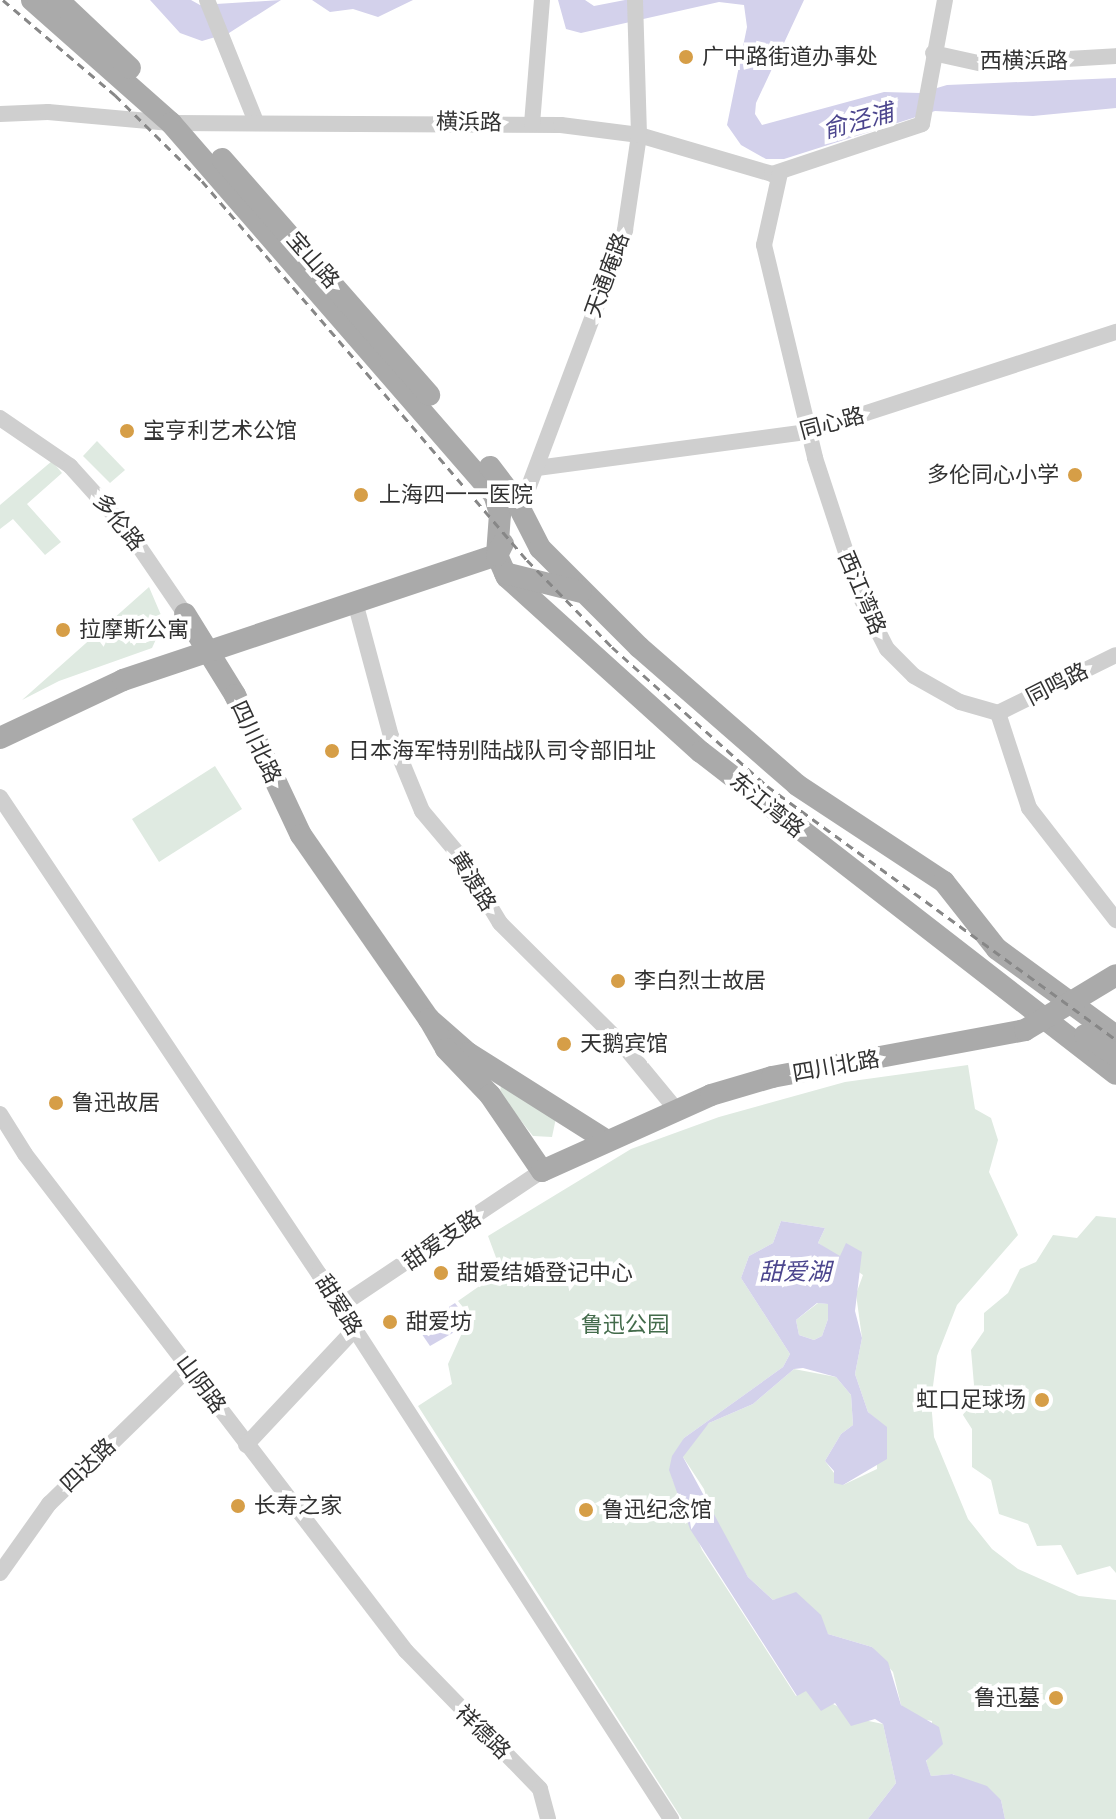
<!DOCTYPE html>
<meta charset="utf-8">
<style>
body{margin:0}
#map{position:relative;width:1116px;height:1819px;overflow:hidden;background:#fff;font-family:"Public Sans","Noto Sans SC",sans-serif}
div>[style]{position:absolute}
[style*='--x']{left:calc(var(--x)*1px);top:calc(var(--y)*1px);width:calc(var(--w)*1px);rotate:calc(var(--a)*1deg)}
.green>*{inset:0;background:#dfeae1}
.water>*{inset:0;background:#d3d1eb}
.minor>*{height:16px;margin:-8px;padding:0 8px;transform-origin:8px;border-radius:8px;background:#cfcfcf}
.major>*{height:22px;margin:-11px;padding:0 11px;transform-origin:11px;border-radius:11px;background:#aaa}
.rail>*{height:3px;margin-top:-1.5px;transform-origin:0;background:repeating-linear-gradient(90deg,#878787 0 8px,transparent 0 14px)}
.dots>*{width:22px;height:22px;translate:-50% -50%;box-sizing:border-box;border:4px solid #fff;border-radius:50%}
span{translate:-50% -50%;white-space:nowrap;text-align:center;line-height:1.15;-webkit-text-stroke:8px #fff;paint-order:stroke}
.poi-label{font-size:22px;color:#323232}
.left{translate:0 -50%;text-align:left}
.right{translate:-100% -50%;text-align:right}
.street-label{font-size:22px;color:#323232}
.park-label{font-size:22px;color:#436b4b}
.water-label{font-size:24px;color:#4c468e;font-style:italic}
</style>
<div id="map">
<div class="green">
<i style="clip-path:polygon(97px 441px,125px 470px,110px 483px,83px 456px)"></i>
<i style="clip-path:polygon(52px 461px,62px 473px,27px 504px,61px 542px,45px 555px,13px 519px,0 529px,0 505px)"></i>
<i style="clip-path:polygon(149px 587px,164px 622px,152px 648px,59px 681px,22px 700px)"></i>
<i style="clip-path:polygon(215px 766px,242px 809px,159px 862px,132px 819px)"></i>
<i style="clip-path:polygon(968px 1065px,975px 1109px,991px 1118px,998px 1140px,989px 1172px,1018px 1235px,957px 1305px,937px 1356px,931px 1401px,934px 1437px,968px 1519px,992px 1549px,1018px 1569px,1079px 1596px,1116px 1600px,1116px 1819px,1005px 1819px,1001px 1800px,953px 1774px,931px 1776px,926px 1762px,932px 1751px,932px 1721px,916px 1718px,901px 1705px,893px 1672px,872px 1647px,828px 1634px,786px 1597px,773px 1600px,748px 1577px,713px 1520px,704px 1489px,683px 1457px,685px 1449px,709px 1423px,753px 1404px,794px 1369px,836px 1377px,851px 1395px,853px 1425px,841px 1434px,825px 1461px,843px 1485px,877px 1469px,876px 1419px,868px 1412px,855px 1374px,862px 1338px,856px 1294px,863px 1275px,818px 1243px,825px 1228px,781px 1221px,773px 1243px,749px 1256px,741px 1278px,790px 1354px,783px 1367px,684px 1438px,672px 1478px,702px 1550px,796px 1696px,806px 1690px,864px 1720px,883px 1724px,896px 1783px,868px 1819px,682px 1819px,418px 1406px,452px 1384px,448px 1364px,462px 1333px,474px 1321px,458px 1301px,501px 1271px,488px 1236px,631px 1149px,719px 1117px,845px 1082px)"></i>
<i style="clip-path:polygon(501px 1084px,556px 1118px,552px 1137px,533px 1136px,500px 1094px)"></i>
<i style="clip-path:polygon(1096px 1216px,1116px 1218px,1116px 1573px,1110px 1566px,1077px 1575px,1061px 1545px,1037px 1546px,1028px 1524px,999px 1514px,991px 1480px,972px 1467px,972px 1429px,963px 1415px,974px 1385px,971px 1350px,984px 1331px,984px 1313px,1008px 1293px,1020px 1269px,1036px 1262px,1053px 1235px,1077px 1238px)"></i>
<i style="clip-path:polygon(818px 1303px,828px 1304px,828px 1319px,822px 1336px,814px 1340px,799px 1335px,796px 1320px)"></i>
</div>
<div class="water">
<i style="clip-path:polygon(150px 0,191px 0,200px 5px,281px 0,229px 33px,202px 41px,180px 33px)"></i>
<i style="clip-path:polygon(312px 0,413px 0,378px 17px,353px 9px,330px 12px)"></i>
<i style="clip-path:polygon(558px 0,585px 0,594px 6px,625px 0,804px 0,756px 103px,755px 114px,762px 125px,884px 92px,920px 93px,947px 85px,1116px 78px,1116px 108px,1033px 116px,935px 111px,784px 159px,766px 159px,741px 145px,727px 125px,747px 27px,744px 5px,719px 2px,581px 33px,566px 29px)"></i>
<i style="clip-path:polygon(evenodd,781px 1221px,825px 1228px,818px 1243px,840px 1256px,846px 1243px,862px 1252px,855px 1311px,862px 1338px,855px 1374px,868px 1412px,887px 1427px,887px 1459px,843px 1485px,834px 1483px,834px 1471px,825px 1461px,841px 1434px,853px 1425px,851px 1395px,836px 1377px,803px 1368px,794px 1369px,753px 1404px,709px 1423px,683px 1457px,748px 1577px,773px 1600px,796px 1592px,821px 1615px,828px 1634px,872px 1647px,888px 1662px,901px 1705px,939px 1727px,943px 1744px,926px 1761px,931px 1776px,952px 1774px,987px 1786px,1001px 1800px,1005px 1819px,868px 1819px,896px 1783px,883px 1724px,875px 1719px,851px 1726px,835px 1703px,821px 1711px,806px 1691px,797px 1696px,690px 1529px,669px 1470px,672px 1456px,684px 1438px,783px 1367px,790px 1354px,741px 1278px,749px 1256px,773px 1243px,781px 1221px,817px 1303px,828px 1304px,828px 1319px,822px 1336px,814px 1340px,799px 1335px,796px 1320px,817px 1303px)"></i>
<i style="clip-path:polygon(455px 1303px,470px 1323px,430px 1346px,417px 1327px)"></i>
</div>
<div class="minor">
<i style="--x:207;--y:0;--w:131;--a:68.1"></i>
<i style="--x:933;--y:53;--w:51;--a:12.4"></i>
<i style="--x:983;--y:64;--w:133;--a:-3.4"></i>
<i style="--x:0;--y:114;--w:48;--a:-2.4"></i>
<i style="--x:48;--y:112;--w:123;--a:5.1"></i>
<i style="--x:171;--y:123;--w:390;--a:0.3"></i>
<i style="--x:561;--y:125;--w:79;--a:7.3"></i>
<i style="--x:639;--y:135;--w:139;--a:16.3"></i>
<i style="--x:772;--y:174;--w:158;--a:-18.4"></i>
<i style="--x:922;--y:124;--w:126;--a:-79.5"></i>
<i style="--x:532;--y:124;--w:124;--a:-85.4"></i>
<i style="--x:780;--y:173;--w:74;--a:102.5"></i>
<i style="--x:764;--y:245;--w:219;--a:76.5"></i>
<i style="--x:815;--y:458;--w:147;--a:71.8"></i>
<i style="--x:861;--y:598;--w:57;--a:63"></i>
<i style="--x:887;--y:649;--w:38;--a:45"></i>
<i style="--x:914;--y:676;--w:53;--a:29.5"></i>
<i style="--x:960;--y:702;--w:40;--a:16"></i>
<i style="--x:0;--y:418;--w:85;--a:34.4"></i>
<i style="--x:70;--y:466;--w:85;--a:47.9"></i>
<i style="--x:127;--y:529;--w:103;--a:55.7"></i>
<i style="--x:537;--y:468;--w:273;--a:-7.6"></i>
<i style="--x:808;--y:432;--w:324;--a:-18"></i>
<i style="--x:520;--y:510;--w:299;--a:-69.4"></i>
<i style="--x:625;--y:230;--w:96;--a:-81.6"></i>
<i style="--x:639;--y:135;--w:135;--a:-91.7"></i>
<i style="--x:355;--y:602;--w:139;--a:75"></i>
<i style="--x:391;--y:736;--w:81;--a:67.5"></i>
<i style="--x:422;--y:811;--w:57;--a:49.9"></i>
<i style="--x:459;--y:855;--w:79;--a:58.9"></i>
<i style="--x:500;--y:923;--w:173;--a:44.8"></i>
<i style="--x:623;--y:1045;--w:82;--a:50.5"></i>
<i style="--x:998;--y:713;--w:100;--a:71.9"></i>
<i style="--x:1029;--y:808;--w:142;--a:52.2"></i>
<i style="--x:998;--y:713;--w:131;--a:-26.2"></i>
<i style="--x:0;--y:797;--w:574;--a:56.23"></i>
<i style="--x:319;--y:1274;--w:649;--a:57.14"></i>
<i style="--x:0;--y:1114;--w:47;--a:58"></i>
<i style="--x:25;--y:1154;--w:626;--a:52.53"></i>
<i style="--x:406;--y:1651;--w:192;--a:45.8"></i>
<i style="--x:540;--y:1789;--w:31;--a:75"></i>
<i style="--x:340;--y:1306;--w:243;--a:-33.8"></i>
<i style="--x:246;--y:1445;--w:158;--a:-46.8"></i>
<i style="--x:0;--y:1573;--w:85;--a:-54.6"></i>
<i style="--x:49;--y:1504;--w:195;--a:-44.2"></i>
</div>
<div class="major">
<i style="--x:32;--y:0;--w:186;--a:41.5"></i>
<i style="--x:171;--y:123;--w:492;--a:49"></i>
<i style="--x:494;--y:494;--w:21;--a:73"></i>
<i style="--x:500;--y:514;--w:41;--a:94.2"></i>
<i style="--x:497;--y:555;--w:24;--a:66"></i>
<i style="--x:507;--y:577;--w:261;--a:42.1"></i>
<i style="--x:701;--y:752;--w:525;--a:37.81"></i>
<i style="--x:58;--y:0;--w:99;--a:43.4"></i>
<i style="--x:222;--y:159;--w:314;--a:48.7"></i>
<i style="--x:490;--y:467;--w:43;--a:52.6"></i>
<i style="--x:516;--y:501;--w:53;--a:62.9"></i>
<i style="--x:540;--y:548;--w:140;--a:45"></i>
<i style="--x:639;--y:647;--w:210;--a:41.1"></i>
<i style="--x:797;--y:785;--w:176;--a:33.4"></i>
<i style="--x:944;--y:882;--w:85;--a:51.7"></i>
<i style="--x:997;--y:949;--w:147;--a:36.2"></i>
<i style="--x:505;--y:573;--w:78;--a:14"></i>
<i style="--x:185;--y:614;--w:95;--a:58.3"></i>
<i style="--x:235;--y:695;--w:155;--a:64.8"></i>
<i style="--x:301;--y:835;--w:224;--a:55.2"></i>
<i style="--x:429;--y:1019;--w:52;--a:41.1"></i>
<i style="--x:468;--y:1053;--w:161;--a:32.3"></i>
<i style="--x:0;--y:738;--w:136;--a:-25.2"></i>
<i style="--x:123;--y:680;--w:394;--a:-18.5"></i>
<i style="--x:497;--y:555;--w:13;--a:-63"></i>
<i style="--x:429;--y:1019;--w:34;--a:60"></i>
<i style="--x:446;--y:1049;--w:64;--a:46.3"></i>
<i style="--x:490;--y:1095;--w:92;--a:55.6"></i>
<i style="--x:542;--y:1171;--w:185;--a:-24.2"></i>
<i style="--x:711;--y:1095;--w:64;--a:-16.4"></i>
<i style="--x:772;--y:1077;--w:257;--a:-10.5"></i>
<i style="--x:1025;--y:1030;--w:106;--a:-31.1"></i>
<i style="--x:1085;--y:1035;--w:37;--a:33"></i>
</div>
<div class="rail">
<i style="--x:3;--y:0;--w:147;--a:40.3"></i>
<i style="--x:115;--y:95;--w:122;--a:44.7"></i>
<i style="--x:202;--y:181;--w:499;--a:49.4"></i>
<i style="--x:527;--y:560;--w:122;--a:45.7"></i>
<i style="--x:612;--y:647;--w:208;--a:41.9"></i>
<i style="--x:767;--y:786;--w:432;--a:36"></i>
</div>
<div class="dots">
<i style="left:686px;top:57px;background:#d69e47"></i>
<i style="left:127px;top:431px;background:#d69e47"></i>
<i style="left:1075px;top:475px;background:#d69e47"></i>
<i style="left:361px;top:495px;background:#d69e47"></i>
<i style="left:63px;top:630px;background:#d69e47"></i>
<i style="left:332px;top:751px;background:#d69e47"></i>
<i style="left:618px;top:981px;background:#d69e47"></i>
<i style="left:564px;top:1044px;background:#d69e47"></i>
<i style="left:56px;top:1103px;background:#d69e47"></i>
<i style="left:441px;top:1273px;background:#d69e47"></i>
<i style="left:390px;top:1322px;background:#d69e47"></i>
<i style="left:1042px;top:1400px;background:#d69e47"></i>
<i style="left:238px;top:1506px;background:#d69e47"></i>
<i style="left:586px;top:1510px;background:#d69e47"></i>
<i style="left:1056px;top:1698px;background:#d69e47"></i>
</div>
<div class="poi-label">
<span class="left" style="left:702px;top:57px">广中路街道办事处</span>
<span class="left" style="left:143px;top:431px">宝亨利艺术公馆</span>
<span class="right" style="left:1059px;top:475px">多伦同心小学</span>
<span class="left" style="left:379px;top:495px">上海四一一医院</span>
<span class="left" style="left:79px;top:630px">拉摩斯公寓</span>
<span class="left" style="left:348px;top:751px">日本海军特别陆战队司令部旧址</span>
<span class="left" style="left:634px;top:981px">李白烈士故居</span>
<span class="left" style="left:580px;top:1044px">天鹅宾馆</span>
<span class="left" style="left:72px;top:1103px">鲁迅故居</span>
<span class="left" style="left:457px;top:1273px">甜爱结婚登记中心</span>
<span class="left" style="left:406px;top:1322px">甜爱坊</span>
<span class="right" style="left:1026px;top:1400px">虹口足球场</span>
<span class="left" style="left:254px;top:1506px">长寿之家</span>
<span class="left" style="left:602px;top:1510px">鲁迅纪念馆</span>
<span class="right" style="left:1040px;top:1698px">鲁迅墓</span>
</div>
<div class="street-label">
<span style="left:1024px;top:61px">西横浜路</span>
<span style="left:469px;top:122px;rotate:1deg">横浜路</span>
<span style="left:313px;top:260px;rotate:49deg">宝山路</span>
<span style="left:607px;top:275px;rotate:-70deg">天通庵路</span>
<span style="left:832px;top:423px;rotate:-15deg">同心路</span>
<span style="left:119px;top:522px;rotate:51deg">多伦路</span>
<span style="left:862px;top:593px;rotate:67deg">西江湾路</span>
<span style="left:1057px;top:684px;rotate:-27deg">同鸣路</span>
<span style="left:256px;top:742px;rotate:65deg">四川北路</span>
<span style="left:767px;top:805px;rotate:39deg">东江湾路</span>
<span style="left:473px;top:881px;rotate:58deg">黄渡路</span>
<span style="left:836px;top:1066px;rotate:-10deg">四川北路</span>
<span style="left:442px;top:1240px;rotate:-34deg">甜爱支路</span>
<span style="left:339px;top:1305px;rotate:58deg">甜爱路</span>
<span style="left:201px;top:1384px;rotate:53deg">山阴路</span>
<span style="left:88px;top:1465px;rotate:-44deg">四达路</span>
<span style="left:483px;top:1732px;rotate:44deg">祥德路</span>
</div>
<div class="park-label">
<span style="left:625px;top:1325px">鲁迅公园</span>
</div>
<div class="water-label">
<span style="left:858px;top:121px;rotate:-15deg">俞泾浦</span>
<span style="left:795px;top:1272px">甜爱湖</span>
</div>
</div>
